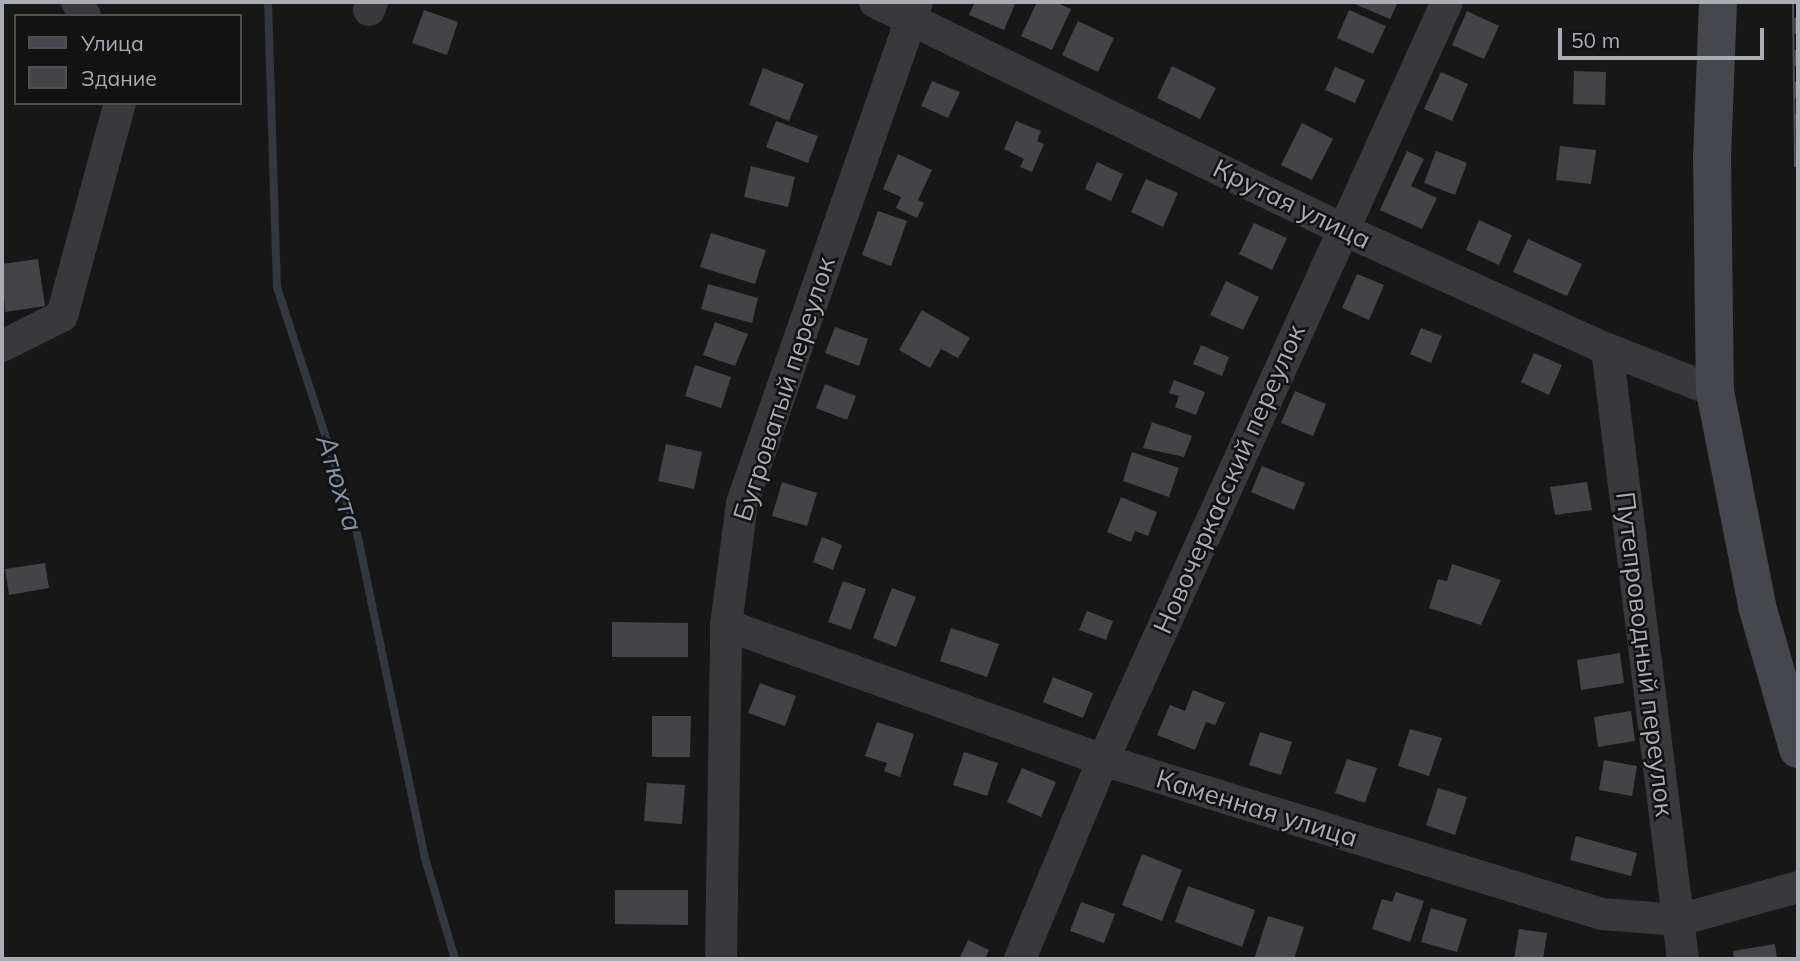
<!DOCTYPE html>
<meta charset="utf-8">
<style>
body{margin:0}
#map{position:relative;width:1800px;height:961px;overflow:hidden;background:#171718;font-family:Mulish,sans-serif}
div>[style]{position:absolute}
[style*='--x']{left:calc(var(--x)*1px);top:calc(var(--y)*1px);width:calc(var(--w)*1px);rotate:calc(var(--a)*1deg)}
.stream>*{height:8px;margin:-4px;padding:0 4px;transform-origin:4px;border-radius:4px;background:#323740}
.building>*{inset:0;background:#444448}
.street>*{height:32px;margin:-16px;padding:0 16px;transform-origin:16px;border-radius:16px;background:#38383d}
.secondary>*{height:38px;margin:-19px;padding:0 19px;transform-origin:19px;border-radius:19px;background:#46474c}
.rail>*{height:8px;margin-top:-4px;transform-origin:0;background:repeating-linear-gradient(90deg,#121213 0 16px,#515257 0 32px);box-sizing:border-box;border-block:2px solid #515257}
span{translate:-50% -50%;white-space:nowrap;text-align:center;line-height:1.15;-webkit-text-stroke:5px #121213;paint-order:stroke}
.street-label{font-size:26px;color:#aaacb6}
.water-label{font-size:28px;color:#8693ad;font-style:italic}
.frame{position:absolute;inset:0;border:4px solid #aaacb6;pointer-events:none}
.legend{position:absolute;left:14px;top:14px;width:228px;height:91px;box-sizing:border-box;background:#121213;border:2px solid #4f5054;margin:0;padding:9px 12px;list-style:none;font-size:21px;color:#aaacb6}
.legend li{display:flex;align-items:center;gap:14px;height:35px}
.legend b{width:35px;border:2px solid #4f5054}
.scale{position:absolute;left:1558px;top:28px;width:206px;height:32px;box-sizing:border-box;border:4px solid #aaacb6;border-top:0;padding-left:9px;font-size:21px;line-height:24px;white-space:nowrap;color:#aaacb6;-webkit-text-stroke:5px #121213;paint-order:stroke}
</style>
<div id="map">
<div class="stream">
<i style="--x:268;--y:2;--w:285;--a:88.2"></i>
<i style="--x:277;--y:287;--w:259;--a:72"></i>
<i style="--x:357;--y:533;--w:329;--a:78.2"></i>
<i style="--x:424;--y:855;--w:109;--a:73.4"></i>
</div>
<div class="building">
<i style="clip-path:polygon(975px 2px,1016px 2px,1004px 30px,969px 15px)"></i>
<i style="clip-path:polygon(1037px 2px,1055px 2px,1071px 9px,1052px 50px,1021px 36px)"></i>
<i style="clip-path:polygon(1350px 2px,1398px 2px,1390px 19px)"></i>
<i style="clip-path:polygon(424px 10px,458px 22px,447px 55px,412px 43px)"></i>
<i style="clip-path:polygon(1349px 10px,1386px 26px,1373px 54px,1337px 38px)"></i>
<i style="clip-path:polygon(1467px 11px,1499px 26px,1484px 59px,1452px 45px)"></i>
<i style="clip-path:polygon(1078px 21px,1114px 38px,1098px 72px,1062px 55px)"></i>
<i style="clip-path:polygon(1172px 66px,1216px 88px,1200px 119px,1157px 98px)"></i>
<i style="clip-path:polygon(1335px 67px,1365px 80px,1355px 103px,1325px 90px)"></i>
<i style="clip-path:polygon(763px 68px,804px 84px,789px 121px,749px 105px)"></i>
<i style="clip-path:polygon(1574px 71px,1606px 72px,1605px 105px,1573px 104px)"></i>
<i style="clip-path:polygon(1441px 72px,1468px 84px,1452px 121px,1424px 109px)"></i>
<i style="clip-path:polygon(932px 81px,960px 92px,948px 118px,921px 106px)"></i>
<i style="clip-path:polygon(776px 121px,818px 136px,808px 163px,766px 147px)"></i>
<i style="clip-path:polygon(1016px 121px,1041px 131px,1037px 141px,1044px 144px,1032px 172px,1020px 167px,1024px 159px,1004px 149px)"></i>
<i style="clip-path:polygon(1302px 123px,1333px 139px,1312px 180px,1281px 165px)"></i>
<i style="clip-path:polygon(1560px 146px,1596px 150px,1591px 184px,1556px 180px)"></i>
<i style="clip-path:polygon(1407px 151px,1424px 159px,1411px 186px,1437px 198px,1422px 229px,1380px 210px)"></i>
<i style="clip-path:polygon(1436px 151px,1467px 163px,1455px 195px,1424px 183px)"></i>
<i style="clip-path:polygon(898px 154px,932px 170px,918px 200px,924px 203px,917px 218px,896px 208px,901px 197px,883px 189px)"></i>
<i style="clip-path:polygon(1097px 162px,1123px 174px,1111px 201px,1085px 189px)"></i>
<i style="clip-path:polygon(751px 166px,795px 177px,788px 207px,744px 197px)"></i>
<i style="clip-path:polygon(1146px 179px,1178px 193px,1163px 227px,1131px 212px)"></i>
<i style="clip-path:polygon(878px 211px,907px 221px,891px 266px,862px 255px)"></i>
<i style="clip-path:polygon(1479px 220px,1512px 235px,1499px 265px,1466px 250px)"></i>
<i style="clip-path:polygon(1254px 223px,1287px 238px,1272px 270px,1239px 254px)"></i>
<i style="clip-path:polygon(711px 233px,766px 250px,755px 284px,700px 267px)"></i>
<i style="clip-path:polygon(1528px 239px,1582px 264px,1567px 296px,1513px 272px)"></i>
<i style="clip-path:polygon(38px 259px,45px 306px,5px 312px,2px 264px)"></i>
<i style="clip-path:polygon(1357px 274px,1384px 285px,1369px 320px,1342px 308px)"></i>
<i style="clip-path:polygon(1226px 281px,1259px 297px,1243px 330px,1210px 315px)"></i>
<i style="clip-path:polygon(708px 284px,758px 298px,752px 323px,701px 309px)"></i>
<i style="clip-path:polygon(922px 310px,970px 338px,958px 358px,941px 349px,930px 368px,899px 350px)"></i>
<i style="clip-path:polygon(715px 322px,748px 334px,735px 366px,703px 355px)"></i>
<i style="clip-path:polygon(835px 327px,868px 339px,859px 366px,825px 353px)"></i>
<i style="clip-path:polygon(1421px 328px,1442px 336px,1431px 363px,1410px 354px)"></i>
<i style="clip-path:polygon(1201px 345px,1229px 357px,1222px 376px,1193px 364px)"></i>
<i style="clip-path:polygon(1534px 353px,1562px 365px,1549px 395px,1521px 382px)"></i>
<i style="clip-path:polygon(695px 365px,731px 377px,721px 408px,685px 396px)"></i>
<i style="clip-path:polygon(1174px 380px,1205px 392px,1196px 415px,1175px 407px,1179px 396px,1169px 393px)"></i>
<i style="clip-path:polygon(825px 384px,856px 396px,847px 420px,816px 408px)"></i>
<i style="clip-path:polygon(1295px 391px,1326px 404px,1313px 436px,1281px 423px)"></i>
<i style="clip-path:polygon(1152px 422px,1192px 436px,1184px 457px,1143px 448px)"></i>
<i style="clip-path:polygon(666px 444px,702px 452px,694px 489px,658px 481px)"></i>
<i style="clip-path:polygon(1132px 452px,1179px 468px,1169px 497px,1123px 481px)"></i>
<i style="clip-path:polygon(1262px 466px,1305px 483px,1294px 510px,1251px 492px)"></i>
<i style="clip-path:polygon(782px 482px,817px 493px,807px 526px,772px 516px)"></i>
<i style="clip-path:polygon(1587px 482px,1592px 510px,1555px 515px,1550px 487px)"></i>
<i style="clip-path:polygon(1121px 497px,1157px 512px,1148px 536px,1135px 531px,1131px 542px,1107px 532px)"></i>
<i style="clip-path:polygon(822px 537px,842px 545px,833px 570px,813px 562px)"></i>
<i style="clip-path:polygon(45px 563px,49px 588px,9px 595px,5px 569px)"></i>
<i style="clip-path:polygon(1452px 564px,1501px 580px,1481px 625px,1429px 608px,1438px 579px,1447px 581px)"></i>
<i style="clip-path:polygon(843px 581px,866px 589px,851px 630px,828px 622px)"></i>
<i style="clip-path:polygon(892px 588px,916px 597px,896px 647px,873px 638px)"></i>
<i style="clip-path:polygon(1087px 611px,1113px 621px,1106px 640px,1079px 630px)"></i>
<i style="clip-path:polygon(612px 622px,688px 623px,688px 657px,612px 657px)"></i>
<i style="clip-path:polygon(951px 628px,999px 644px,987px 677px,940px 661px)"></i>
<i style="clip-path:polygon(1620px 653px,1624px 683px,1581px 690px,1577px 660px)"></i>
<i style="clip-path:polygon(1053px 677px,1093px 693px,1083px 718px,1043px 702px)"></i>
<i style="clip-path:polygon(760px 683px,796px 696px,785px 726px,748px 713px)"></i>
<i style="clip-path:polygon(1193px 690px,1225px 703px,1215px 725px,1206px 722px,1195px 750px,1157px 735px,1170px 705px,1185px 711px)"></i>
<i style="clip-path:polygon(1631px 711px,1635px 741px,1598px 747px,1594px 717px)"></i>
<i style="clip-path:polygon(652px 716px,691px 716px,690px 757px,652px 757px)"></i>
<i style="clip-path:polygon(877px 722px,914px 734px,900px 777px,884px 771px,887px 763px,865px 756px)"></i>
<i style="clip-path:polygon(1410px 729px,1442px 738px,1429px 776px,1398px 766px)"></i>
<i style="clip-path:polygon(1260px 732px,1292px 742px,1281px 775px,1249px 765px)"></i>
<i style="clip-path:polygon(964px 752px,998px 763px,987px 796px,953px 785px)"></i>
<i style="clip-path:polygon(1347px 759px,1377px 768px,1365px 803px,1335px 793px)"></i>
<i style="clip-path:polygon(1604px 760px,1637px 766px,1632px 796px,1599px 790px)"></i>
<i style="clip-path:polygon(1022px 768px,1056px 782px,1041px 817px,1007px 802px)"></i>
<i style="clip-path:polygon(647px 783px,685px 785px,682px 824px,644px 821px)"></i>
<i style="clip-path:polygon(1438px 788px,1467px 797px,1455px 835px,1426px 825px)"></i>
<i style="clip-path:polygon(1576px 836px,1637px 853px,1631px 876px,1570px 860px)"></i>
<i style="clip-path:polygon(1142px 854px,1182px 870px,1162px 921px,1122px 905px)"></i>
<i style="clip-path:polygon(1188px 886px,1255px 910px,1242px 947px,1175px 922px)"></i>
<i style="clip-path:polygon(615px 890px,688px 890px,688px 925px,615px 924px)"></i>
<i style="clip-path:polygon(1396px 892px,1424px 901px,1410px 942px,1372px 929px,1382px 899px,1392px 902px)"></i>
<i style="clip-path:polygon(1081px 902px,1115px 914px,1104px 943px,1070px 931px)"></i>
<i style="clip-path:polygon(1431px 908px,1467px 919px,1457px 952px,1421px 942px)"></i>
<i style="clip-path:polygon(1268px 916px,1304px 927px,1294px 959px,1254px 959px)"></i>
<i style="clip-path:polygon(1519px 929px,1547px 933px,1543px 959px,1514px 959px)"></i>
<i style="clip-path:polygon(968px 940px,989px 950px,985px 959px,959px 959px)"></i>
<i style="clip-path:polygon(1775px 944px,1777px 959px,1734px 959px,1733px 951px)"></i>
</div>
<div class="street">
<i style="--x:77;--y:2;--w:16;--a:60"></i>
<i style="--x:875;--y:2;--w:519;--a:25.92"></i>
<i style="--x:1342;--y:229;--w:291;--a:24.4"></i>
<i style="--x:1607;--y:349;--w:116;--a:21.3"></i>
<i style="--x:369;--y:10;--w:9;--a:-69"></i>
<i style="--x:2;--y:346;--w:67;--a:-26.6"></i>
<i style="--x:62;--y:316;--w:221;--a:-74.8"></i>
<i style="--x:1607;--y:349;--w:615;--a:82.9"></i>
<i style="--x:726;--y:625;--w:400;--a:19.7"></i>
<i style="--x:1103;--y:760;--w:522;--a:17.15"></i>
<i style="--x:1602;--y:914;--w:77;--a:4.5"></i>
<i style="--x:1679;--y:920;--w:123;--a:-15.5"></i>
<i style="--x:721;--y:959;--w:334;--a:-89.1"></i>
<i style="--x:726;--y:625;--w:123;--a:-82.5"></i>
<i style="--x:742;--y:503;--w:531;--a:-70.75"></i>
<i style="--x:1020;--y:959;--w:216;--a:-67.4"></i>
<i style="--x:1103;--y:760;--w:832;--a:-65.59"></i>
</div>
<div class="secondary">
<i style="--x:1718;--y:2;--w:154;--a:92.2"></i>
<i style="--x:1712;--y:156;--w:235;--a:89.3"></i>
<i style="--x:1715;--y:391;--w:219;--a:78.9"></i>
<i style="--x:1757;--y:606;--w:149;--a:74"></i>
</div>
<div class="rail">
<i style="--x:1796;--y:2;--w:165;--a:89.3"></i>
</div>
<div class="street-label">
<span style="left:1292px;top:204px;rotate:26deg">Крутая улица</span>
<span style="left:784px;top:389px;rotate:-72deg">Бугроватый переулок</span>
<span style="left:1229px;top:479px;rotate:-66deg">Новочеркасский переулок</span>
<span style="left:1645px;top:654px;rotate:83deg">Путепроводный переулок</span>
<span style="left:1257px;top:808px;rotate:17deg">Каменная улица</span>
</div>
<div class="water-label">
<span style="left:340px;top:483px;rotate:73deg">Атюхта</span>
</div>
<div class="frame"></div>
<ul class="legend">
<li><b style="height:9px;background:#46474c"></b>Улица</li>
<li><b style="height:19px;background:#444448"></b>Здание</li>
</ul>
<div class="scale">50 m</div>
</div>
